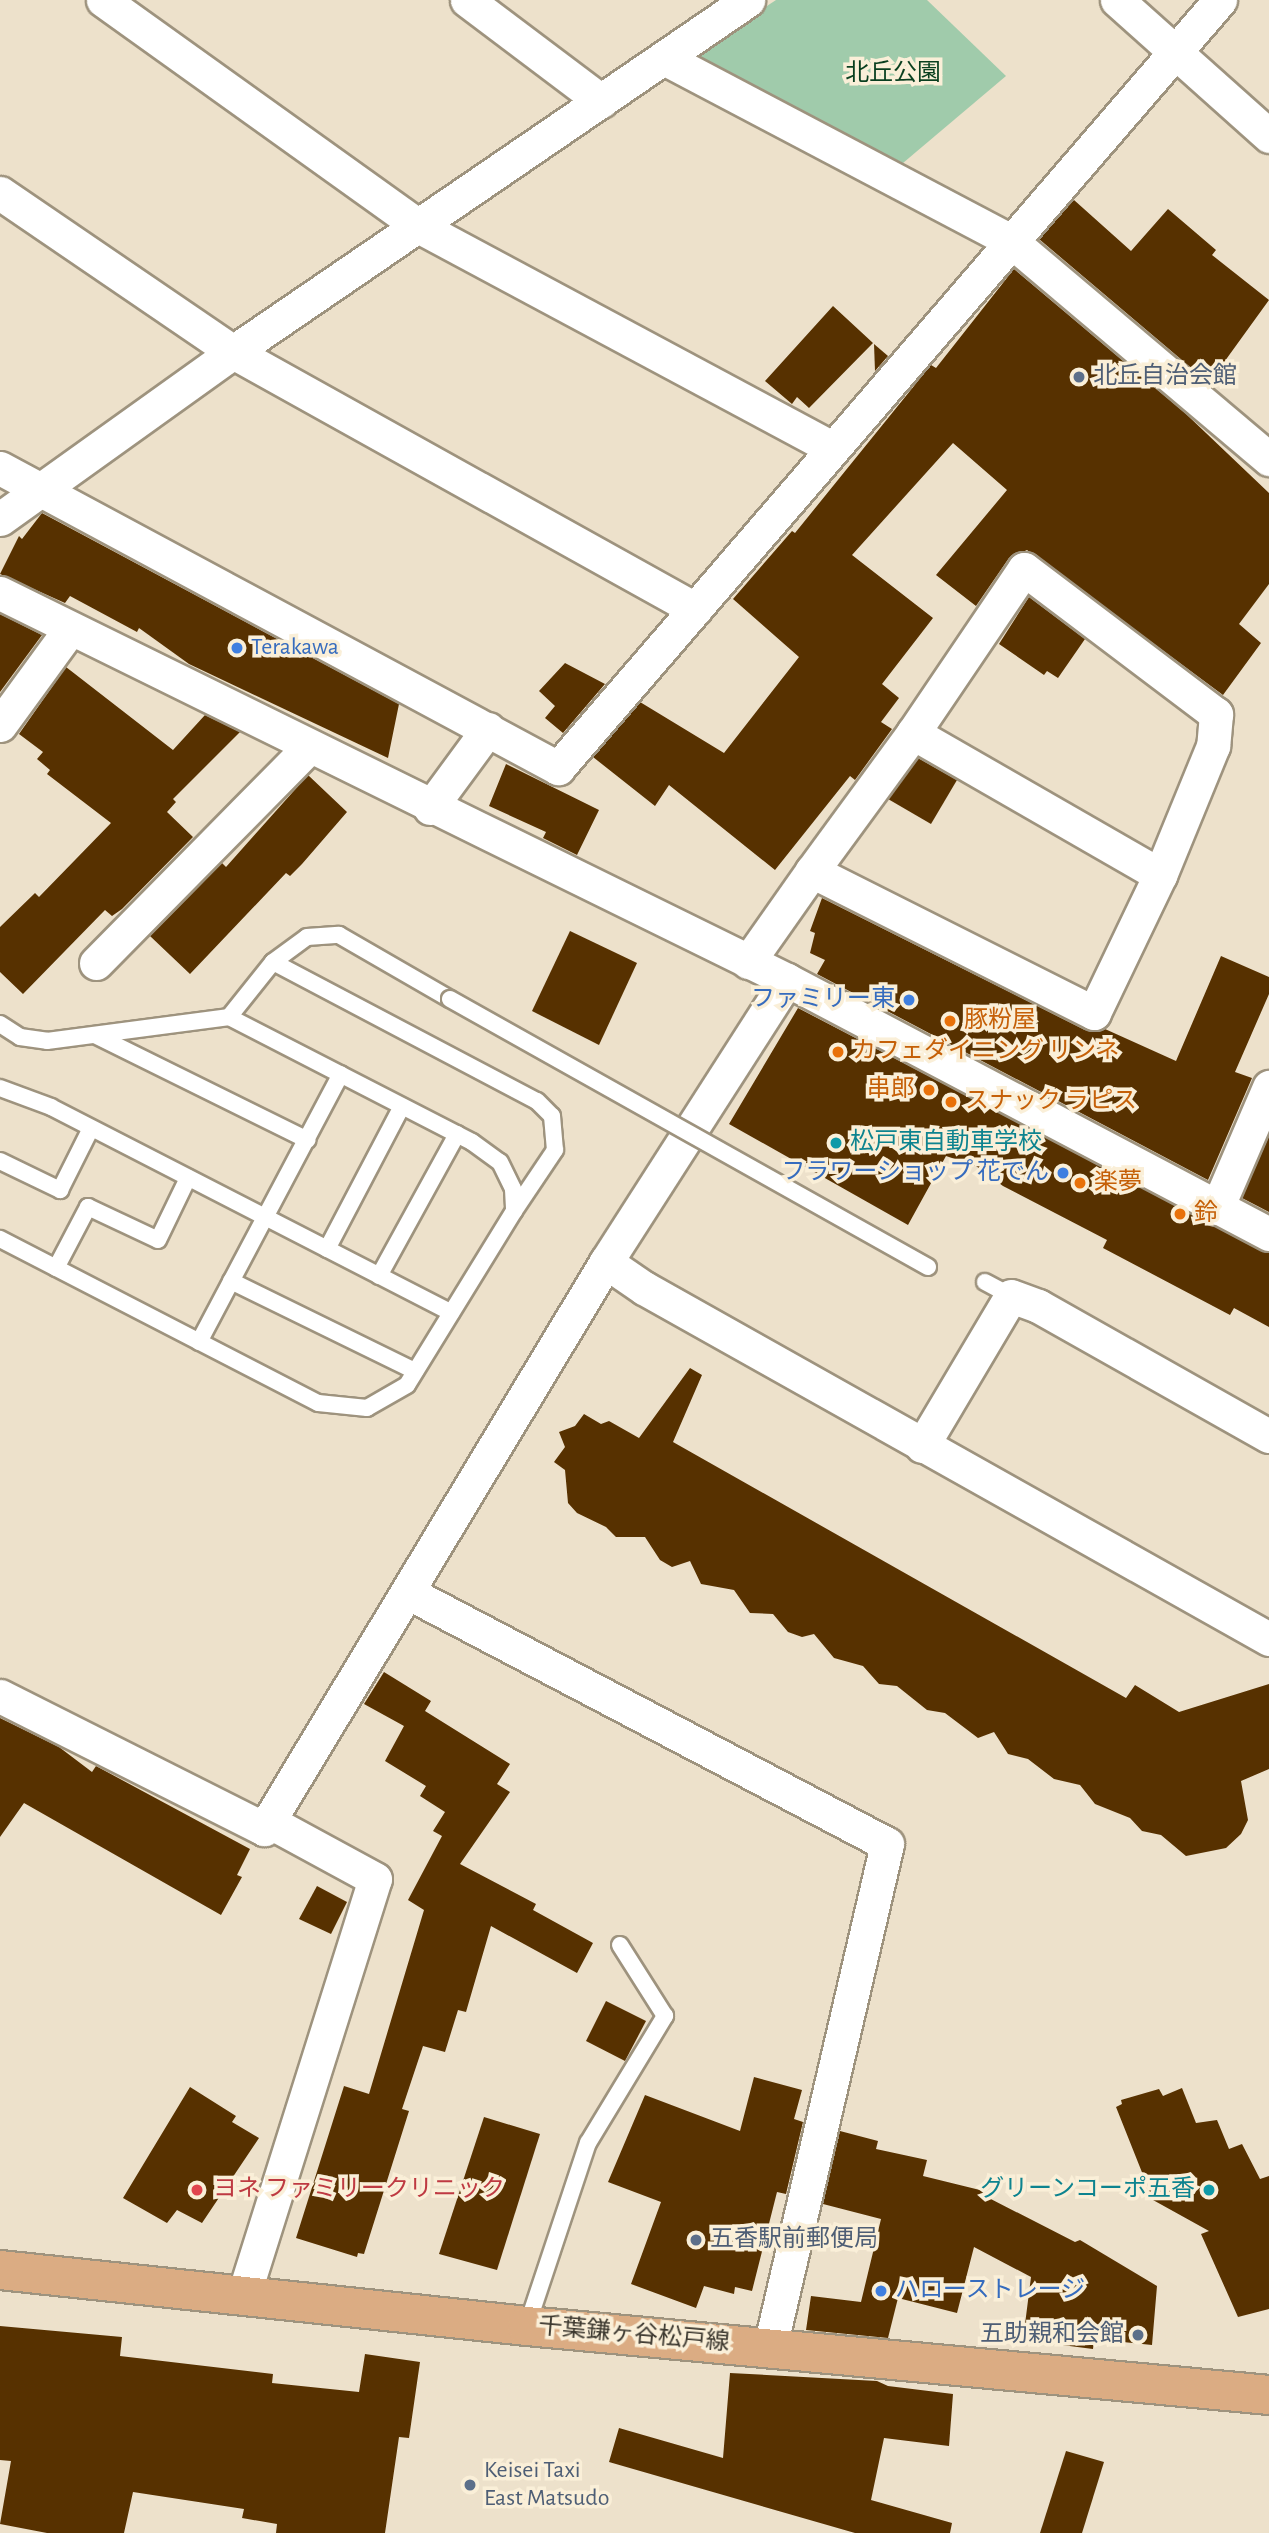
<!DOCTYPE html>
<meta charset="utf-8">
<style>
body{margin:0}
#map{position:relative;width:1269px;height:2533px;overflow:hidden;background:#ede1cb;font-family:"Alegreya Sans","Noto Sans JP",sans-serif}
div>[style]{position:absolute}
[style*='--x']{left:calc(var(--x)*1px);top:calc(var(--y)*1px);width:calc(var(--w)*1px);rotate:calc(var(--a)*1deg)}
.green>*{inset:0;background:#a0cbab}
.building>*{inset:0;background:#573100}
.roads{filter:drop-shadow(2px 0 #9e937e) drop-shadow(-2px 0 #9e937e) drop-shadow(0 2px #9e937e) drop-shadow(0 -2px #9e937e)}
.lane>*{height:16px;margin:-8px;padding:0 8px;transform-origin:8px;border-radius:8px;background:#fff}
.street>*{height:33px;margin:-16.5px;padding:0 16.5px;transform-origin:16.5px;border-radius:16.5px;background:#fff}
.primary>*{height:38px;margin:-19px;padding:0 19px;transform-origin:19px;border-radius:19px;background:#dbac83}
.bridges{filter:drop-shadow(2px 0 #9e937e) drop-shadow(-2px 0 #9e937e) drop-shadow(0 2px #9e937e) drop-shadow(0 -2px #9e937e)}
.lane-bridge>*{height:16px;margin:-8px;padding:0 8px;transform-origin:8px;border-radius:8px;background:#fff}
.dots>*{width:19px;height:19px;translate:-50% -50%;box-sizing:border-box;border:4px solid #faefd8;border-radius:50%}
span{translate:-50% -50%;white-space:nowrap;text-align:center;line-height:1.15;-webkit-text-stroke:7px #faefd8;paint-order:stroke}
.park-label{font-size:24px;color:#093f1f}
.service-label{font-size:24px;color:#4e5e75}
.left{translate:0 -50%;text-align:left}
.right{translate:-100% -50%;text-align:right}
.shop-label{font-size:24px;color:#366cbe}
.food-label{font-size:24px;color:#c56008}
.culture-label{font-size:24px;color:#0d838f}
.health-label{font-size:24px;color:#be3a42}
.street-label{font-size:24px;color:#3b372e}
</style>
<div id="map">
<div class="green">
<i style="clip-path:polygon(776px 0,927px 0,1006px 76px,903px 163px,703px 61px,698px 52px)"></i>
</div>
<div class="building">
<i style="clip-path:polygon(1074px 200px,1131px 251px,1168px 209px,1216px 250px,1212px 255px,1269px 300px,1209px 383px,1039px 239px)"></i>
<i style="clip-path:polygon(1014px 269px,1185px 413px,1269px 493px,1269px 584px,1239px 624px,1261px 643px,1223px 695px,1027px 550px,1009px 558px,976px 606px,936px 575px,1007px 490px,953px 443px,852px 555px,933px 618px,882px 684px,899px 698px,881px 722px,892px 729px,855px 780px,850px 776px,775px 870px,669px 785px,655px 806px,593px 757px,640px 702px,724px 753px,799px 657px,733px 599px,792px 531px,795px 533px,931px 365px,936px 368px)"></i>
<i style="clip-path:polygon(833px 306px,873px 343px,809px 408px,797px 397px,792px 404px,765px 381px)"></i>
<i style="clip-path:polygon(874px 344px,888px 356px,875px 371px)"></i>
<i style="clip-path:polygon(42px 513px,399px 704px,388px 758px,189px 664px,139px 628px,137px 632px,70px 596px,65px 603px,0 574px,19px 536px,22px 539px)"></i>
<i style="clip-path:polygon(1029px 597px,1085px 639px,1058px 678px,1047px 671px,1044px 675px,999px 644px)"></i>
<i style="clip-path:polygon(0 614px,42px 635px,0 692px)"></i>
<i style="clip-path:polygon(565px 663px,605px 684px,563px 733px,545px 718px,555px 706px,539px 691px)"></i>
<i style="clip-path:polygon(66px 667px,173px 750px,205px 715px,240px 732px,173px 799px,176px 802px,167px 812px,193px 837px,122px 909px,112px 916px,105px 910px,23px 994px,0 972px,0 927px,35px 893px,39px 897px,111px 823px,47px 774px,50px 770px,37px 759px,43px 752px,19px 734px)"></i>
<i style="clip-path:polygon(918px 758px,957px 780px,931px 824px,888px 799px)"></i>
<i style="clip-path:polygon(506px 764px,599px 810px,577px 855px,543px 838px,546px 832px,489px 806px)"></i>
<i style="clip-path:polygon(308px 775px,347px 812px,302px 864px,290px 876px,286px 873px,190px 974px,150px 936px,222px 863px,226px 867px)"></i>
<i style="clip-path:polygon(822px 898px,1085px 1030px,1105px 1029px,1176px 1061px,1221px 956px,1269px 977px,1269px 994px,1235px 1072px,1252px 1078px,1208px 1180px,817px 974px,825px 960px,810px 953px,815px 933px,810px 931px)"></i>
<i style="clip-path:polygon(570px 931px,637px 963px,599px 1045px,532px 1011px)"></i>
<i style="clip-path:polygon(798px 1008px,1269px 1253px,1269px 1327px,1234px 1308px,1230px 1315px,1103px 1248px,1107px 1240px,1003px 1186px,976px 1166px,946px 1156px,908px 1225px,729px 1124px)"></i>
<i style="clip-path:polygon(1269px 1136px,1269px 1212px,1242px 1198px)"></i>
<i style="clip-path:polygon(690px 1368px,702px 1375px,673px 1442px,1126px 1698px,1135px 1685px,1179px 1712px,1269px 1684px,1269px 1769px,1241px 1781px,1248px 1820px,1241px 1834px,1226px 1848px,1186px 1856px,1161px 1835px,1142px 1831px,1130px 1818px,1095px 1804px,1080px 1785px,1054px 1779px,1028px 1759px,1008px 1754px,994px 1732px,978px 1738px,945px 1713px,927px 1710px,897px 1686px,879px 1684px,863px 1666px,834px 1658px,814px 1634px,802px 1637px,788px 1632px,773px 1614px,750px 1613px,734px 1590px,701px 1584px,690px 1561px,672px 1567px,660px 1560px,645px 1537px,616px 1537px,606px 1527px,577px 1513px,568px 1503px,565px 1470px,554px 1462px,565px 1447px,559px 1432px,575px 1426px,584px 1414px,601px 1424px,609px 1421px,639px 1438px)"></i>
<i style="clip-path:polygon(384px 1672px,431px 1701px,425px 1711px,510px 1764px,497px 1784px,510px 1792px,460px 1864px,536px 1904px,533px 1910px,593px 1943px,577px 1973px,491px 1926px,466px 2012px,458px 2010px,445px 2052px,423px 2046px,402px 2109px,409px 2111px,364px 2254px,358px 2253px,357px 2257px,296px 2238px,344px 2086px,369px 2094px,424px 1910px,408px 1900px,442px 1836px,433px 1831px,445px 1812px,420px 1796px,426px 1786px,385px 1761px,404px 1726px,364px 1704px)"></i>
<i style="clip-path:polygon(0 1718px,59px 1747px,92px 1772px,96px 1766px,250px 1849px,237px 1875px,242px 1877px,221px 1915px,24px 1803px,0 1837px)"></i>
<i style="clip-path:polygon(317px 1886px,347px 1902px,331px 1934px,299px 1919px)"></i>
<i style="clip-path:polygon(606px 2001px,646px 2021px,625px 2061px,586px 2041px)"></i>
<i style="clip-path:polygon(754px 2077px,802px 2090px,794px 2119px,803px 2122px,786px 2194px,777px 2192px,752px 2291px,735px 2287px,734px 2294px,704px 2286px,696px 2308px,631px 2284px,661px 2202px,608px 2182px,645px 2095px,740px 2131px)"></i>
<i style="clip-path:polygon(190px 2087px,236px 2116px,232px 2122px,259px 2138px,202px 2223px,177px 2210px,167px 2223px,123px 2198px)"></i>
<i style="clip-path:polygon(1182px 2088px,1196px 2123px,1217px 2120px,1229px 2149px,1242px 2144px,1260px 2179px,1269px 2176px,1269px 2309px,1238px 2317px,1201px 2234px,1209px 2231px,1153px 2200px,1116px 2107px,1122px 2104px,1121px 2100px,1159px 2089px,1163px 2096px)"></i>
<i style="clip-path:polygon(484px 2117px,540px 2134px,497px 2270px,439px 2254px)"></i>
<i style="clip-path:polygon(840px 2131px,878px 2141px,876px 2149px,927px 2160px,923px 2176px,984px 2191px,983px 2195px,1075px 2242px,1080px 2240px,1157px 2286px,1152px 2345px,1094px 2339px,1093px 2349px,1023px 2340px,1031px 2277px,974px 2247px,957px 2313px,898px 2298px,888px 2338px,806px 2330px,811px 2296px,861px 2302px,881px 2219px,823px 2204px)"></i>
<i style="clip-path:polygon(0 2326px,122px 2337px,120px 2356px,273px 2374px,272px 2383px,359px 2392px,365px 2354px,420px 2362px,409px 2438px,399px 2437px,385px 2533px,276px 2533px,277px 2524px,242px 2518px,244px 2509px,133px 2492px,124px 2533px,47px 2533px,0 2524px,11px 2461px,0 2460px)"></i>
<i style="clip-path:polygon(730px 2373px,877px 2381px,888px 2386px,953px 2394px,949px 2446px,884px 2438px,871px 2500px,952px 2523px,950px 2533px,855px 2533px,609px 2462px,619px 2428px,723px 2458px)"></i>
<i style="clip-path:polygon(1066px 2451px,1104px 2462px,1082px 2533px,1040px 2533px)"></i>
</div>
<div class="roads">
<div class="lane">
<i style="--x:273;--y:962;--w:298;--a:27.8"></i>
<i style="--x:537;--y:1101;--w:21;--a:45"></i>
<i style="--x:552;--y:1116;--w:34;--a:85"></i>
<i style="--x:555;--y:1150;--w:73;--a:123.9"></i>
<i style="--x:229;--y:1017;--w:70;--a:-51.3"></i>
<i style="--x:273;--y:962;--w:42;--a:-36.3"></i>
<i style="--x:307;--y:937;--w:32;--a:-4"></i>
<i style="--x:339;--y:935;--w:128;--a:30"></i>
<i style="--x:0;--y:1024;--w:24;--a:33"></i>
<i style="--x:20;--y:1037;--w:27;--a:8"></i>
<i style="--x:47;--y:1041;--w:184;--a:-7.5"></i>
<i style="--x:229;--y:1017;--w:273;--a:27.2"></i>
<i style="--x:472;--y:1142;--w:34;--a:36"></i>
<i style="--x:500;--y:1162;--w:30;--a:64"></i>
<i style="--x:513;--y:1189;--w:22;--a:87"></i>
<i style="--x:514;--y:1211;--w:204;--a:121.6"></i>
<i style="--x:407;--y:1385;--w:46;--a:150.1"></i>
<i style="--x:367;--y:1408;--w:49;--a:-174.2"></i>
<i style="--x:318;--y:1403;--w:358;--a:-152.7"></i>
<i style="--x:95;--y:1035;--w:237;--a:26.3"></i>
<i style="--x:0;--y:1088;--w:54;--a:20.4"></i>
<i style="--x:51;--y:1107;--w:450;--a:27.2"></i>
<i style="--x:0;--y:1161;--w:67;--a:25.8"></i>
<i style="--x:60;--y:1190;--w:69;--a:-63.4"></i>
<i style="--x:327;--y:1249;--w:161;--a:-62.3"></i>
<i style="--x:56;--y:1268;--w:69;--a:-62.3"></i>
<i style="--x:88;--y:1207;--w:77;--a:25.2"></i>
<i style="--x:158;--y:1240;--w:69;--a:-64.2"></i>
<i style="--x:379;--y:1276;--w:162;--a:-61.2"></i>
<i style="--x:231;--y:1281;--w:205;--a:26.1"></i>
<i style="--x:985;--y:1282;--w:30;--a:28"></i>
<i style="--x:199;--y:1342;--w:303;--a:-62.1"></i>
<i style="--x:527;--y:2326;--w:193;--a:-71.6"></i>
<i style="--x:588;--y:2143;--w:149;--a:-58.8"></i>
<i style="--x:665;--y:2016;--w:84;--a:-122.4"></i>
</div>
<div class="street">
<i style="--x:103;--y:0;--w:390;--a:35.6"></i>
<i style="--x:420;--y:227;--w:466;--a:28.2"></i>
<i style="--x:467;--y:0;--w:168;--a:37"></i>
<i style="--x:1117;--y:0;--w:204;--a:41.8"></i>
<i style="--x:664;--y:58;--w:392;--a:27.8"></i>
<i style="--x:1011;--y:241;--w:338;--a:40.2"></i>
<i style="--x:0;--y:193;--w:282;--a:34.3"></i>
<i style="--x:233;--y:352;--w:529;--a:29.09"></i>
<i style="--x:0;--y:468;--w:634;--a:28.26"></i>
<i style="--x:558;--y:768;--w:1014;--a:-49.24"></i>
<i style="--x:0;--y:519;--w:287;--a:-35.6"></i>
<i style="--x:233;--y:352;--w:624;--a:-34.35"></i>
<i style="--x:0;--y:593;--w:877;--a:26.19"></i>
<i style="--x:787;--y:980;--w:545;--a:27.79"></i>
<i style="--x:0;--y:725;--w:119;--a:-53.9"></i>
<i style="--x:913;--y:733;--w:285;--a:29.9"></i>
<i style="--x:430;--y:808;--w:98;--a:-53.7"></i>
<i style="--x:748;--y:962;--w:111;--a:-54.9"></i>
<i style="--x:812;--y:871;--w:171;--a:-53.8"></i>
<i style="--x:913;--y:733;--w:198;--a:-55.9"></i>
<i style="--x:1024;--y:569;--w:241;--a:37.1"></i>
<i style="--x:1216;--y:714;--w:32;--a:95"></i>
<i style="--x:1213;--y:746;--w:139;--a:112.3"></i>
<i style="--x:1160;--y:875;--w:153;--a:115.6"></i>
<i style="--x:1094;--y:1013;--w:316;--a:-153.3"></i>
<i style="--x:96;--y:963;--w:303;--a:-45.4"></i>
<i style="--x:1217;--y:1208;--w:132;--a:-66.7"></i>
<i style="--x:606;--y:1262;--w:46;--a:34.4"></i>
<i style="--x:644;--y:1288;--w:717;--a:29.32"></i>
<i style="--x:922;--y:1446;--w:174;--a:-59.3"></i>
<i style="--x:1011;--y:1296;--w:29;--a:20"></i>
<i style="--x:1038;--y:1306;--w:265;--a:29.4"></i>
<i style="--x:407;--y:1592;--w:542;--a:27.7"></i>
<i style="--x:887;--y:1844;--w:516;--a:103.09"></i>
<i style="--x:0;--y:1696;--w:296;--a:26.7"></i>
<i style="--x:264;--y:1829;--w:662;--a:-58.9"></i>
<i style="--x:606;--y:1262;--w:335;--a:-57.3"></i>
<i style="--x:244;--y:2294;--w:435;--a:-72.5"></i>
<i style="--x:375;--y:1879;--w:122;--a:-151.5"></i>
</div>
<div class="primary">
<i style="--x:0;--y:2270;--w:530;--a:6.07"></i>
<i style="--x:527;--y:2326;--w:745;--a:5.31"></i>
</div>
</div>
<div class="bridges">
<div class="lane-bridge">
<i style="--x:450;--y:999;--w:548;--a:29.28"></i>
</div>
</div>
<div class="dots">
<i style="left:1079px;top:377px;background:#5c6f8a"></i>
<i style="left:237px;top:648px;background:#3f7fe0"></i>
<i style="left:909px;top:1000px;background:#3f7fe0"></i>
<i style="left:950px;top:1021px;background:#e8710a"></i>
<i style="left:838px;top:1052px;background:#e8710a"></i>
<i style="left:929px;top:1090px;background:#e8710a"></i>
<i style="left:951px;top:1102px;background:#e8710a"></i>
<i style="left:836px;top:1143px;background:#0f9aa8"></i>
<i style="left:1063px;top:1173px;background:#3f7fe0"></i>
<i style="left:1080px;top:1183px;background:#e8710a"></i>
<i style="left:1180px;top:1214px;background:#e8710a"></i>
<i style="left:197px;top:2190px;background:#e0444e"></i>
<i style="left:1209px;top:2190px;background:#0f9aa8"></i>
<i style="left:696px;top:2240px;background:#5c6f8a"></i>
<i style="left:881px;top:2291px;background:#3f7fe0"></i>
<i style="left:1138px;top:2335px;background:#5c6f8a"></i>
<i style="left:470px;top:2485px;background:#5c6f8a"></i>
</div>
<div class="park-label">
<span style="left:893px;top:74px">北丘公園</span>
</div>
<div class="service-label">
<span class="left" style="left:1093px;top:377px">北丘自治会館</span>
<span class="left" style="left:710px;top:2240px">五香駅前郵便局</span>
<span class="right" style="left:1124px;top:2335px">五助親和会館</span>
<span class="left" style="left:484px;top:2485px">Keisei Taxi<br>East Matsudo</span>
</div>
<div class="shop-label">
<span class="left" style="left:251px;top:648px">Terakawa</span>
<span class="right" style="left:895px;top:1000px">ファミリー東</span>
<span class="right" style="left:1049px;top:1173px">フラワーショップ 花でん</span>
<span class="left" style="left:895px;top:2291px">ハローストレージ</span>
</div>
<div class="food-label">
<span class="left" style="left:964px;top:1021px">豚粉屋</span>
<span class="left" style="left:852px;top:1052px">カフェダイニング リンネ</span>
<span class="right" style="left:915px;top:1090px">串郎</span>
<span class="left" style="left:965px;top:1102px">スナック ラピス</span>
<span class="left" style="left:1094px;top:1183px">楽夢</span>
<span class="left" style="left:1194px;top:1214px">鈴</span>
</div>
<div class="culture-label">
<span class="left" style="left:850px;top:1143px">松戸東自動車学校</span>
<span class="right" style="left:1195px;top:2190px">グリーンコーポ五香</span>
</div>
<div class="health-label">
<span class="left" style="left:213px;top:2190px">ヨネ ファミリークリニック</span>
</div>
<div class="street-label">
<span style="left:634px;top:2335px;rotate:5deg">千葉鎌ヶ谷松戸線</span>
</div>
</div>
